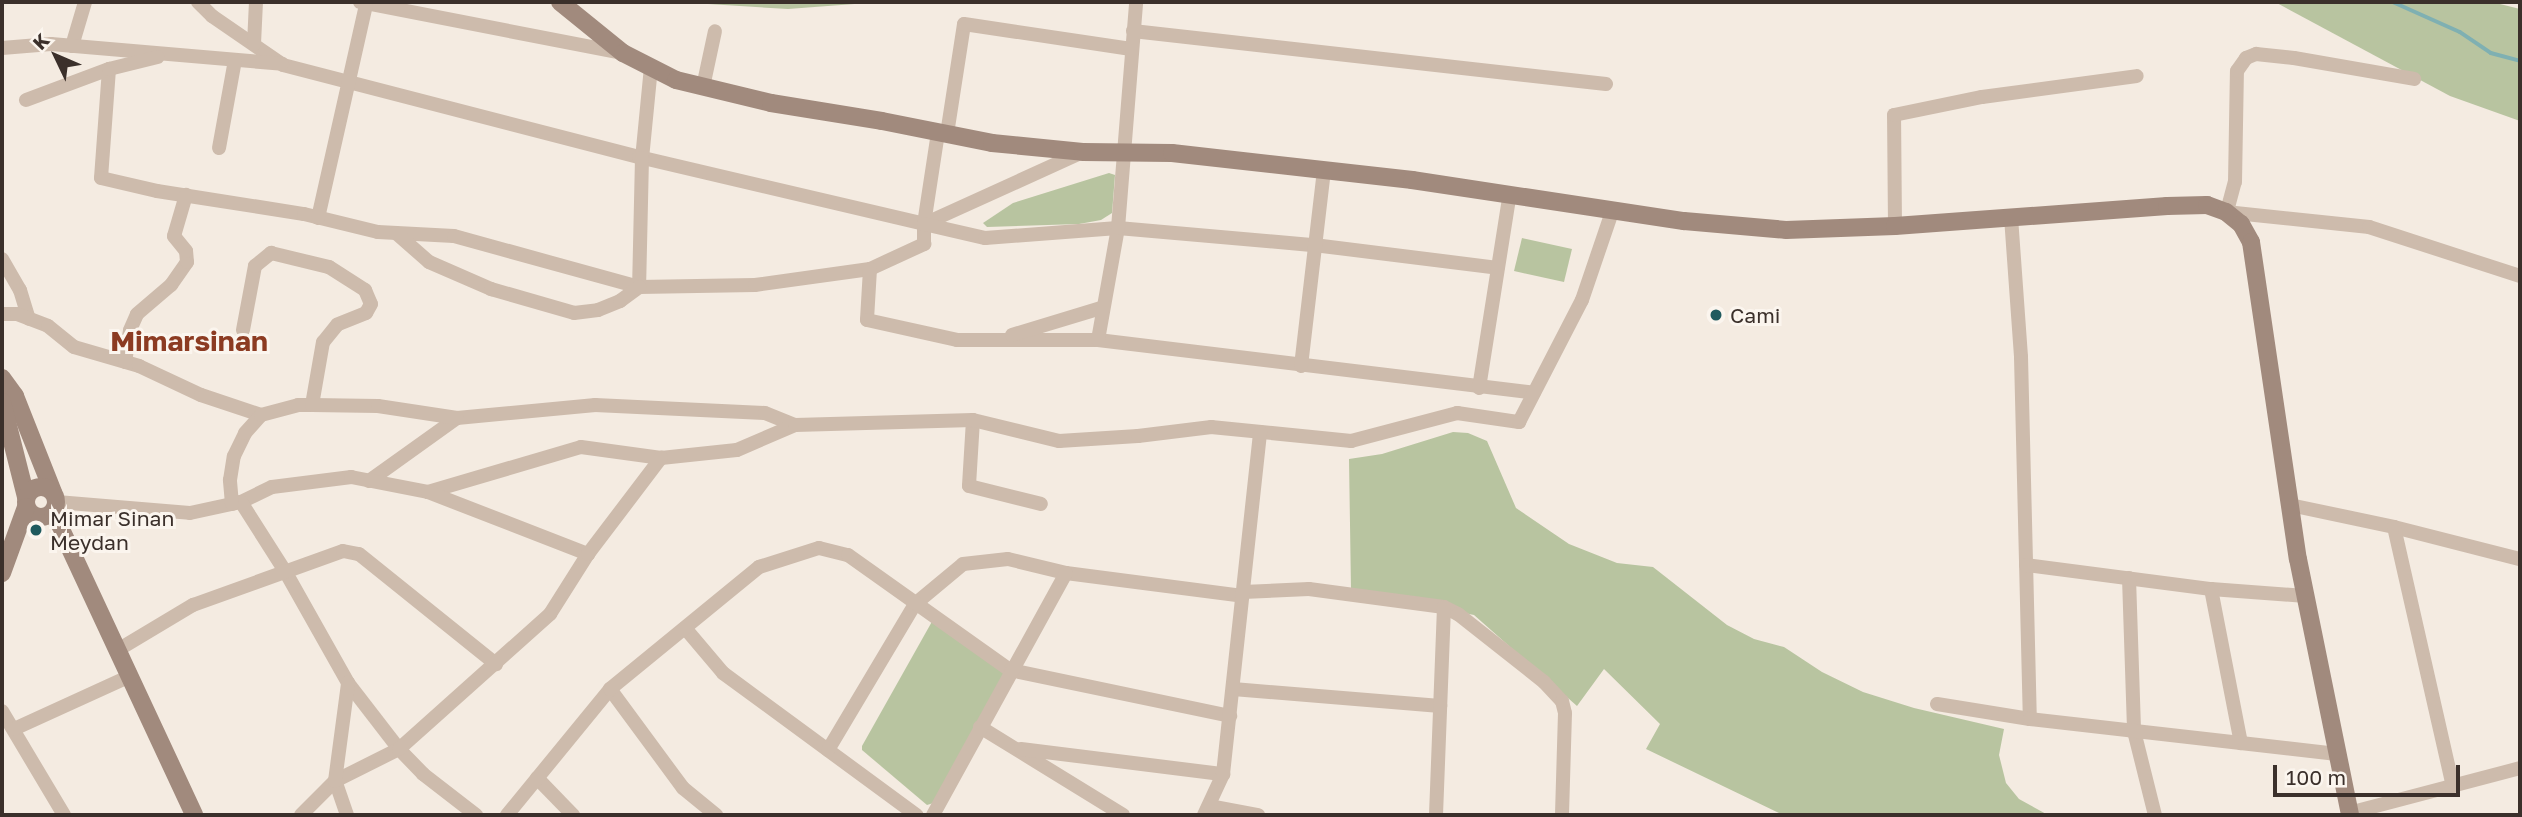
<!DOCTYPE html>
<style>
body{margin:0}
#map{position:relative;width:2522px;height:817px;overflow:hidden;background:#f4ebe1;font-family:"Golos Text",sans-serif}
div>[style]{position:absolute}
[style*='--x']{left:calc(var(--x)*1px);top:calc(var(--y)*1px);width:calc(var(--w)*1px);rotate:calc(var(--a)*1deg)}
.green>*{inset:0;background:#b8c4a0}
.stream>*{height:3.5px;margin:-1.75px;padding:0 1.75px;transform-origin:1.75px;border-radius:1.75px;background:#7fb0b2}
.street>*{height:14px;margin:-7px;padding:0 7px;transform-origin:7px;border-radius:7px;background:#cdbbac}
.secondary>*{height:18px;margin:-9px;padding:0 9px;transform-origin:9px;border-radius:9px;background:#a18a7d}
.secondary>.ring{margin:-9px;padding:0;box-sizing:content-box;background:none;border:18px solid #a18a7d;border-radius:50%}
.dots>*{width:19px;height:19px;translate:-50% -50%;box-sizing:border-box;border:4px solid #fbf5ee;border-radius:50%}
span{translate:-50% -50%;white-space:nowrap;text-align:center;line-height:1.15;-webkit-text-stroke:6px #fbf5ee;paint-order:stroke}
.poi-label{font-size:21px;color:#3b302b}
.left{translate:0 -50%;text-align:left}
.district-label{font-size:28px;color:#8c3b22;font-weight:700}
.frame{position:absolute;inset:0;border:4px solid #3b302b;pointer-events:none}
.north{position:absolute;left:21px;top:21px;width:70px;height:70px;-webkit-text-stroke:5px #fbf5ee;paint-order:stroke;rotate:314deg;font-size:19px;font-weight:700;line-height:28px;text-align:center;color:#3b302b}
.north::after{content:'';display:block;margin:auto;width:24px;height:32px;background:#3b302b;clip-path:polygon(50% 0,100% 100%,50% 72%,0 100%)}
.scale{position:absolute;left:2273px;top:765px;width:187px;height:32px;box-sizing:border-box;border:4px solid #3b302b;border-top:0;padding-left:9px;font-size:21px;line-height:24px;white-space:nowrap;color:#3b302b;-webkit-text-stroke:5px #fbf5ee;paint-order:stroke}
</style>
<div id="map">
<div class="green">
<i style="clip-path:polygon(676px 2px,881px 2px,788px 9px)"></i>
<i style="clip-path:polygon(2275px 2px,2492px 2px,2520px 9px,2520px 121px,2450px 96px)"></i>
<i style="clip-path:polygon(1109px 173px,1115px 175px,1112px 213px,1101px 220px,1079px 224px,987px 227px,983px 223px,1013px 203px)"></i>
<i style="clip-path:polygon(1522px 238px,1572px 249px,1564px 282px,1514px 271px)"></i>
<i style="clip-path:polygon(1453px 432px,1468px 433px,1487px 441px,1516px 508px,1569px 544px,1617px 563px,1653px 567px,1727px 625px,1754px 639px,1784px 647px,1822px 672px,1863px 692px,1914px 708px,2004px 729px,1999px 755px,2006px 783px,2019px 799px,2048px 815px,1783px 815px,1646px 749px,1660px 724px,1604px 669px,1577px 706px,1474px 615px,1351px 590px,1349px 459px,1382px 454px)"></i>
<i style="clip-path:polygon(934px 618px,1007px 673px,943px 800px,927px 805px,862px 750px,862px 746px)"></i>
</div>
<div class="stream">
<i style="--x:2393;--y:2;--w:73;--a:24.1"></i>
<i style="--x:2460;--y:32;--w:37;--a:34"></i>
<i style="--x:2491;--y:53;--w:30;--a:15"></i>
</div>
<div class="street">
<i style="--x:198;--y:2;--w:20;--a:45"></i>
<i style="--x:212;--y:16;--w:86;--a:34.6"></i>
<i style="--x:283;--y:65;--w:368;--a:14.5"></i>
<i style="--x:639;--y:157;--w:293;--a:13.2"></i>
<i style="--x:924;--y:224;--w:175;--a:-24.4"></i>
<i style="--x:360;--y:2;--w:268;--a:11"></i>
<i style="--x:1133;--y:31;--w:476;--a:6.4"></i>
<i style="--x:254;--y:44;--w:42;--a:-87.3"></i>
<i style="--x:72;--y:46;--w:46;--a:-73.5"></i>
<i style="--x:2;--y:48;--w:49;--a:-4.7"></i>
<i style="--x:51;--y:44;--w:232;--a:4.9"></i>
<i style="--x:651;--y:67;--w:91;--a:95.6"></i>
<i style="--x:642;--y:158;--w:129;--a:91.3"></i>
<i style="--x:639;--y:287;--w:116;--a:-1"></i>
<i style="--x:755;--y:285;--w:116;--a:-7.9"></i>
<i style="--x:870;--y:269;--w:60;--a:-24.8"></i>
<i style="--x:924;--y:244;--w:20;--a:-90"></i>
<i style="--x:924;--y:224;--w:93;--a:-81.3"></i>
<i style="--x:109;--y:69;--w:109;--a:94.2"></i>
<i style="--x:101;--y:178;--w:57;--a:13.1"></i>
<i style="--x:157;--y:191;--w:149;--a:8.9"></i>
<i style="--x:304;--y:214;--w:76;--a:13.7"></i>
<i style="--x:378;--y:232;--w:76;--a:3"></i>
<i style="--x:454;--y:236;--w:192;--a:15.4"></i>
<i style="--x:703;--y:87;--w:57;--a:-77.9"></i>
<i style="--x:26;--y:100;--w:89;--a:-20.5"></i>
<i style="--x:109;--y:69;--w:50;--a:-13.8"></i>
<i style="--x:947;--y:134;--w:111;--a:-81.2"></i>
<i style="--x:964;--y:24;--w:169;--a:8.5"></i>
<i style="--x:219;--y:148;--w:89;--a:-79.7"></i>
<i style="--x:2227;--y:211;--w:30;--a:-75"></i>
<i style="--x:2235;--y:182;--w:111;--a:-89"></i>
<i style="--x:2237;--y:71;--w:16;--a:-55"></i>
<i style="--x:2246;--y:58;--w:11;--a:-22"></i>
<i style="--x:2256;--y:54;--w:38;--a:6"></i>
<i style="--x:2294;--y:58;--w:122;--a:9.9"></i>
<i style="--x:2226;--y:212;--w:144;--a:6"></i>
<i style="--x:2369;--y:227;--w:159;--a:18"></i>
<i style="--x:2011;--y:217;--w:140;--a:85.9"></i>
<i style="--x:2021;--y:357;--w:362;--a:88.6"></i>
<i style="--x:318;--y:218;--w:218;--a:-77.3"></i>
<i style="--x:924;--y:224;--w:63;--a:12.9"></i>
<i style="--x:985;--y:238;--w:133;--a:-4.3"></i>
<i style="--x:1118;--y:228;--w:197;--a:5"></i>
<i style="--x:1314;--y:245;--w:185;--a:7.1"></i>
<i style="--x:1895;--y:226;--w:111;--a:-90.5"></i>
<i style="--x:1894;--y:115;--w:90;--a:-11.6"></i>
<i style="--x:1982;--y:97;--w:156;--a:-7.7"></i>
<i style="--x:396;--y:233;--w:44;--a:41.3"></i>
<i style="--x:429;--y:262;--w:68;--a:23.5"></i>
<i style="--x:491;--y:289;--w:86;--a:16.1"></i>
<i style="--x:574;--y:313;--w:24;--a:-7"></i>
<i style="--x:598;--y:310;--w:24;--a:-22"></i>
<i style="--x:620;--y:301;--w:24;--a:-36"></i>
<i style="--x:2;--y:259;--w:36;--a:60"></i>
<i style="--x:20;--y:290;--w:30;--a:73"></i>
<i style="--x:870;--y:269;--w:51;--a:93.4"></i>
<i style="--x:867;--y:320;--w:92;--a:12.5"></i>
<i style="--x:957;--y:340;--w:141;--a:0"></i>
<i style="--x:1098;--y:340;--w:439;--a:6.9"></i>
<i style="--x:2;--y:314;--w:15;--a:0"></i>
<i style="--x:17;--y:314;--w:33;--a:21"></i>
<i style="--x:48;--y:326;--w:33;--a:39"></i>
<i style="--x:74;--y:347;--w:68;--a:16.3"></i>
<i style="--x:139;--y:366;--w:68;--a:25.1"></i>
<i style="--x:201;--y:395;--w:63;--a:18.4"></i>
<i style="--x:243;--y:330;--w:65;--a:-79.4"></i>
<i style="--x:255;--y:266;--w:21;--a:-39"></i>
<i style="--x:271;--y:253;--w:60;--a:13.6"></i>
<i style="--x:329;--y:267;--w:43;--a:32.6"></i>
<i style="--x:365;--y:290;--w:15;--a:67"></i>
<i style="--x:371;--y:304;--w:10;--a:119"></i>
<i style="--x:366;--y:313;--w:31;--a:158"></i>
<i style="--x:337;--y:325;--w:22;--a:129"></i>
<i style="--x:323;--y:342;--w:64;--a:99.9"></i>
<i style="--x:1012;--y:335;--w:93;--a:-16.9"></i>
<i style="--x:1098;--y:340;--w:114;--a:-79.9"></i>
<i style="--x:1118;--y:228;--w:227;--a:-85.4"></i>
<i style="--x:125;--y:362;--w:32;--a:-81"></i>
<i style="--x:130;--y:330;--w:17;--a:-66"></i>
<i style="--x:137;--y:314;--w:45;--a:-40.5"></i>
<i style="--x:171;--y:285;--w:28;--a:-55"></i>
<i style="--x:187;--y:262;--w:11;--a:-95"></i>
<i style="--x:186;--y:251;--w:19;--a:-129"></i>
<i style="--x:174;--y:236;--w:43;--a:-73.7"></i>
<i style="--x:1301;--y:366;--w:197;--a:-83.3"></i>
<i style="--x:1479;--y:388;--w:197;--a:-81"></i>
<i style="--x:973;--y:420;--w:66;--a:93.5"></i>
<i style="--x:969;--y:486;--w:74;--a:14"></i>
<i style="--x:369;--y:481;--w:108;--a:-35.6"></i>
<i style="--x:457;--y:418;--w:139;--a:-5.4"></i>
<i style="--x:595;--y:405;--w:170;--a:2.7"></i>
<i style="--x:765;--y:413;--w:32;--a:22"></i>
<i style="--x:428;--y:492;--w:159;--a:-16.4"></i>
<i style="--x:581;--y:447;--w:81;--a:7.8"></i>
<i style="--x:661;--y:458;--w:76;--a:-6"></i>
<i style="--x:737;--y:450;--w:63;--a:-23.3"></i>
<i style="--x:795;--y:425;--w:178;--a:-1.6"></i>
<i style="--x:973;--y:420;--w:89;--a:13.7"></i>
<i style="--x:1059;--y:441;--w:79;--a:-3.6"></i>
<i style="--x:1138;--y:436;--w:74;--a:-7"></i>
<i style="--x:1211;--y:427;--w:141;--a:5.7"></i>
<i style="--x:1351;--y:441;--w:110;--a:-14.8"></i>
<i style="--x:1457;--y:413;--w:63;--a:8.3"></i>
<i style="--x:1519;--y:422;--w:137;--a:-62.7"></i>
<i style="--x:1582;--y:300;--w:96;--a:-71.2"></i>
<i style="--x:57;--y:502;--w:133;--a:4.7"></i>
<i style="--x:190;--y:513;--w:52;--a:-12.2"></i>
<i style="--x:241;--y:502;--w:34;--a:-26"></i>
<i style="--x:272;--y:487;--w:80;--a:-7.2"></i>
<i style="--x:351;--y:477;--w:78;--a:11"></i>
<i style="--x:428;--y:492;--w:172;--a:21.2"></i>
<i style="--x:241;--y:502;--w:82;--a:57.5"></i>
<i style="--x:285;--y:571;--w:129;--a:60.6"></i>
<i style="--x:348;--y:683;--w:83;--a:52.3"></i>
<i style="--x:399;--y:749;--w:35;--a:46"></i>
<i style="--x:423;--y:774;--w:67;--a:37.7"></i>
<i style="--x:232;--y:504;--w:24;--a:-95"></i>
<i style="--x:230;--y:480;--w:24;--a:-81"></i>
<i style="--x:234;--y:456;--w:25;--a:-64"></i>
<i style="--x:245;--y:433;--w:24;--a:-48"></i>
<i style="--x:261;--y:415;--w:38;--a:-15"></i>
<i style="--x:298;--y:405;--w:14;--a:0"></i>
<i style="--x:312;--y:405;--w:66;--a:0.9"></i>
<i style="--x:378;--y:406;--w:80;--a:8.6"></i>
<i style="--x:2290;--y:505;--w:106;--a:11.9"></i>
<i style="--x:2394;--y:527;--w:130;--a:14.3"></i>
<i style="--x:2394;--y:527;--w:266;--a:77.2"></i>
<i style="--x:2026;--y:565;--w:187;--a:7.4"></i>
<i style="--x:2211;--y:589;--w:95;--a:4.2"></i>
<i style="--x:2129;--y:578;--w:153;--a:88.1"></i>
<i style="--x:2134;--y:731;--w:87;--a:76"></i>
<i style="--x:2211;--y:589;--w:157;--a:79"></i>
<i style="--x:1243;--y:592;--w:66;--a:-2.6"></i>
<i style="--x:1309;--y:589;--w:136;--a:7.6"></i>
<i style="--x:1444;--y:607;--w:16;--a:27"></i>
<i style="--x:1458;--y:614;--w:110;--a:38.3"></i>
<i style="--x:1544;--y:682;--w:26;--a:47"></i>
<i style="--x:1562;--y:701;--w:12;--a:76"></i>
<i style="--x:1565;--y:713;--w:102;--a:91.7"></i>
<i style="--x:685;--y:628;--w:59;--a:49.8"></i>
<i style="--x:723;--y:673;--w:240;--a:36.3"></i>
<i style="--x:116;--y:651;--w:90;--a:-30.9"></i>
<i style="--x:193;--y:605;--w:159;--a:-19.8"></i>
<i style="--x:343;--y:551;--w:16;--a:11"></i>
<i style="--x:359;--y:554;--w:176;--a:38.8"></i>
<i style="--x:610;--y:689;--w:123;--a:53.6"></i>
<i style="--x:683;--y:788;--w:43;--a:39.3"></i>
<i style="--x:1233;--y:689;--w:208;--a:4.7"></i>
<i style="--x:1937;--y:704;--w:94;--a:9.2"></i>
<i style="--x:2030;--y:719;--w:309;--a:6.5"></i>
<i style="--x:2;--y:711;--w:121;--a:59.2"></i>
<i style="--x:980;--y:727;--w:168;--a:31.6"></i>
<i style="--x:14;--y:729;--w:125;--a:-24.5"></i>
<i style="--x:1021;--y:749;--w:204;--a:7.1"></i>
<i style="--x:828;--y:750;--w:170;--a:-59.2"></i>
<i style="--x:915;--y:604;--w:62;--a:-39.8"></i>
<i style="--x:963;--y:564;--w:45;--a:-6.3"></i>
<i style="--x:1008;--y:559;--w:60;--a:13.6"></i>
<i style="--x:1066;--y:573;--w:178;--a:7.4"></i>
<i style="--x:537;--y:778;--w:52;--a:45.8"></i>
<i style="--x:1209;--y:806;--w:50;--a:10.4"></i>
<i style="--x:2349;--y:813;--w:177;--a:-14.7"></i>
<i style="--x:301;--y:815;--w:48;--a:-45"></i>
<i style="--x:335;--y:781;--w:72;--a:-26.6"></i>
<i style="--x:399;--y:749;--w:203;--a:-41.8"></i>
<i style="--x:550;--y:614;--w:71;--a:-57.7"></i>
<i style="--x:588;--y:554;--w:121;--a:-52.8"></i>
<i style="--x:347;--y:815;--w:36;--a:-109"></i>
<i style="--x:335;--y:781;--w:99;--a:-82.4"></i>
<i style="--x:507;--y:815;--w:163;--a:-50.7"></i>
<i style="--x:610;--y:689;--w:193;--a:-39.3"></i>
<i style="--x:759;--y:567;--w:63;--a:-17.6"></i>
<i style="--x:819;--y:548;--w:30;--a:14"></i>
<i style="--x:848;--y:555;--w:199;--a:35.4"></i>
<i style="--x:1010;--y:670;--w:225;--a:11.8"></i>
<i style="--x:933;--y:815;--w:276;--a:-61.2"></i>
<i style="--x:1204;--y:815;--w:45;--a:-65.1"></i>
<i style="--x:1223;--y:774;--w:344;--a:-83.8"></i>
<i style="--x:1436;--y:815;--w:208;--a:-87.8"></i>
</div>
<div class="secondary">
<i style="--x:560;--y:2;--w:81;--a:39"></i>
<i style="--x:623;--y:53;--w:59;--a:27"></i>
<i style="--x:676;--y:80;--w:98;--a:13.6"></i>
<i style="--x:771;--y:103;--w:112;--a:9.2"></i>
<i style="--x:882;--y:121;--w:112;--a:11.3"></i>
<i style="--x:992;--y:143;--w:91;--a:5.6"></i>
<i style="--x:1083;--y:152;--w:89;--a:0.6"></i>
<i style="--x:1172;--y:153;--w:242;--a:6.4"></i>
<i style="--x:1412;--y:180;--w:275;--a:8.6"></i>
<i style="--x:1684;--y:221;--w:102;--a:5"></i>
<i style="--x:1786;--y:230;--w:109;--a:-2.1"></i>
<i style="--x:1895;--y:226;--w:273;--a:-4.2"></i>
<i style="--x:2167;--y:206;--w:40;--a:-1.4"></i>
<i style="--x:2207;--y:205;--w:20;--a:20"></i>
<i style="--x:2226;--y:212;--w:19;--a:39"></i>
<i style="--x:2241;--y:224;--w:21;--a:61"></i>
<i style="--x:2251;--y:242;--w:320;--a:81.6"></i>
<i style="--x:2298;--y:559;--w:261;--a:78.5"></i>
<i style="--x:2;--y:378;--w:22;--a:54"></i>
<i style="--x:15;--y:396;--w:103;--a:68.4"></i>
<i style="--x:2;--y:402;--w:98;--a:75.8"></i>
<i class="ring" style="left:26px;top:487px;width:12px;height:12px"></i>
<i style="--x:53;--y:512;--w:334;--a:65"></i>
<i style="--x:2;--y:573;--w:70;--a:-70"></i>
</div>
<div class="dots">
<i style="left:1716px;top:315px;background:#1f5a5e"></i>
<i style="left:36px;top:530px;background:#1f5a5e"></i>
</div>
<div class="poi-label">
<span class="left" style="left:1730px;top:315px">Cami</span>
<span class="left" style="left:50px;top:530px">Mimar Sinan<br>Meydan</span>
</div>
<div class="district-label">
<span style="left:189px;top:341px">Mimarsinan</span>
</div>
<div class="frame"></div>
<div class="north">K</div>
<div class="scale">100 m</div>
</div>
